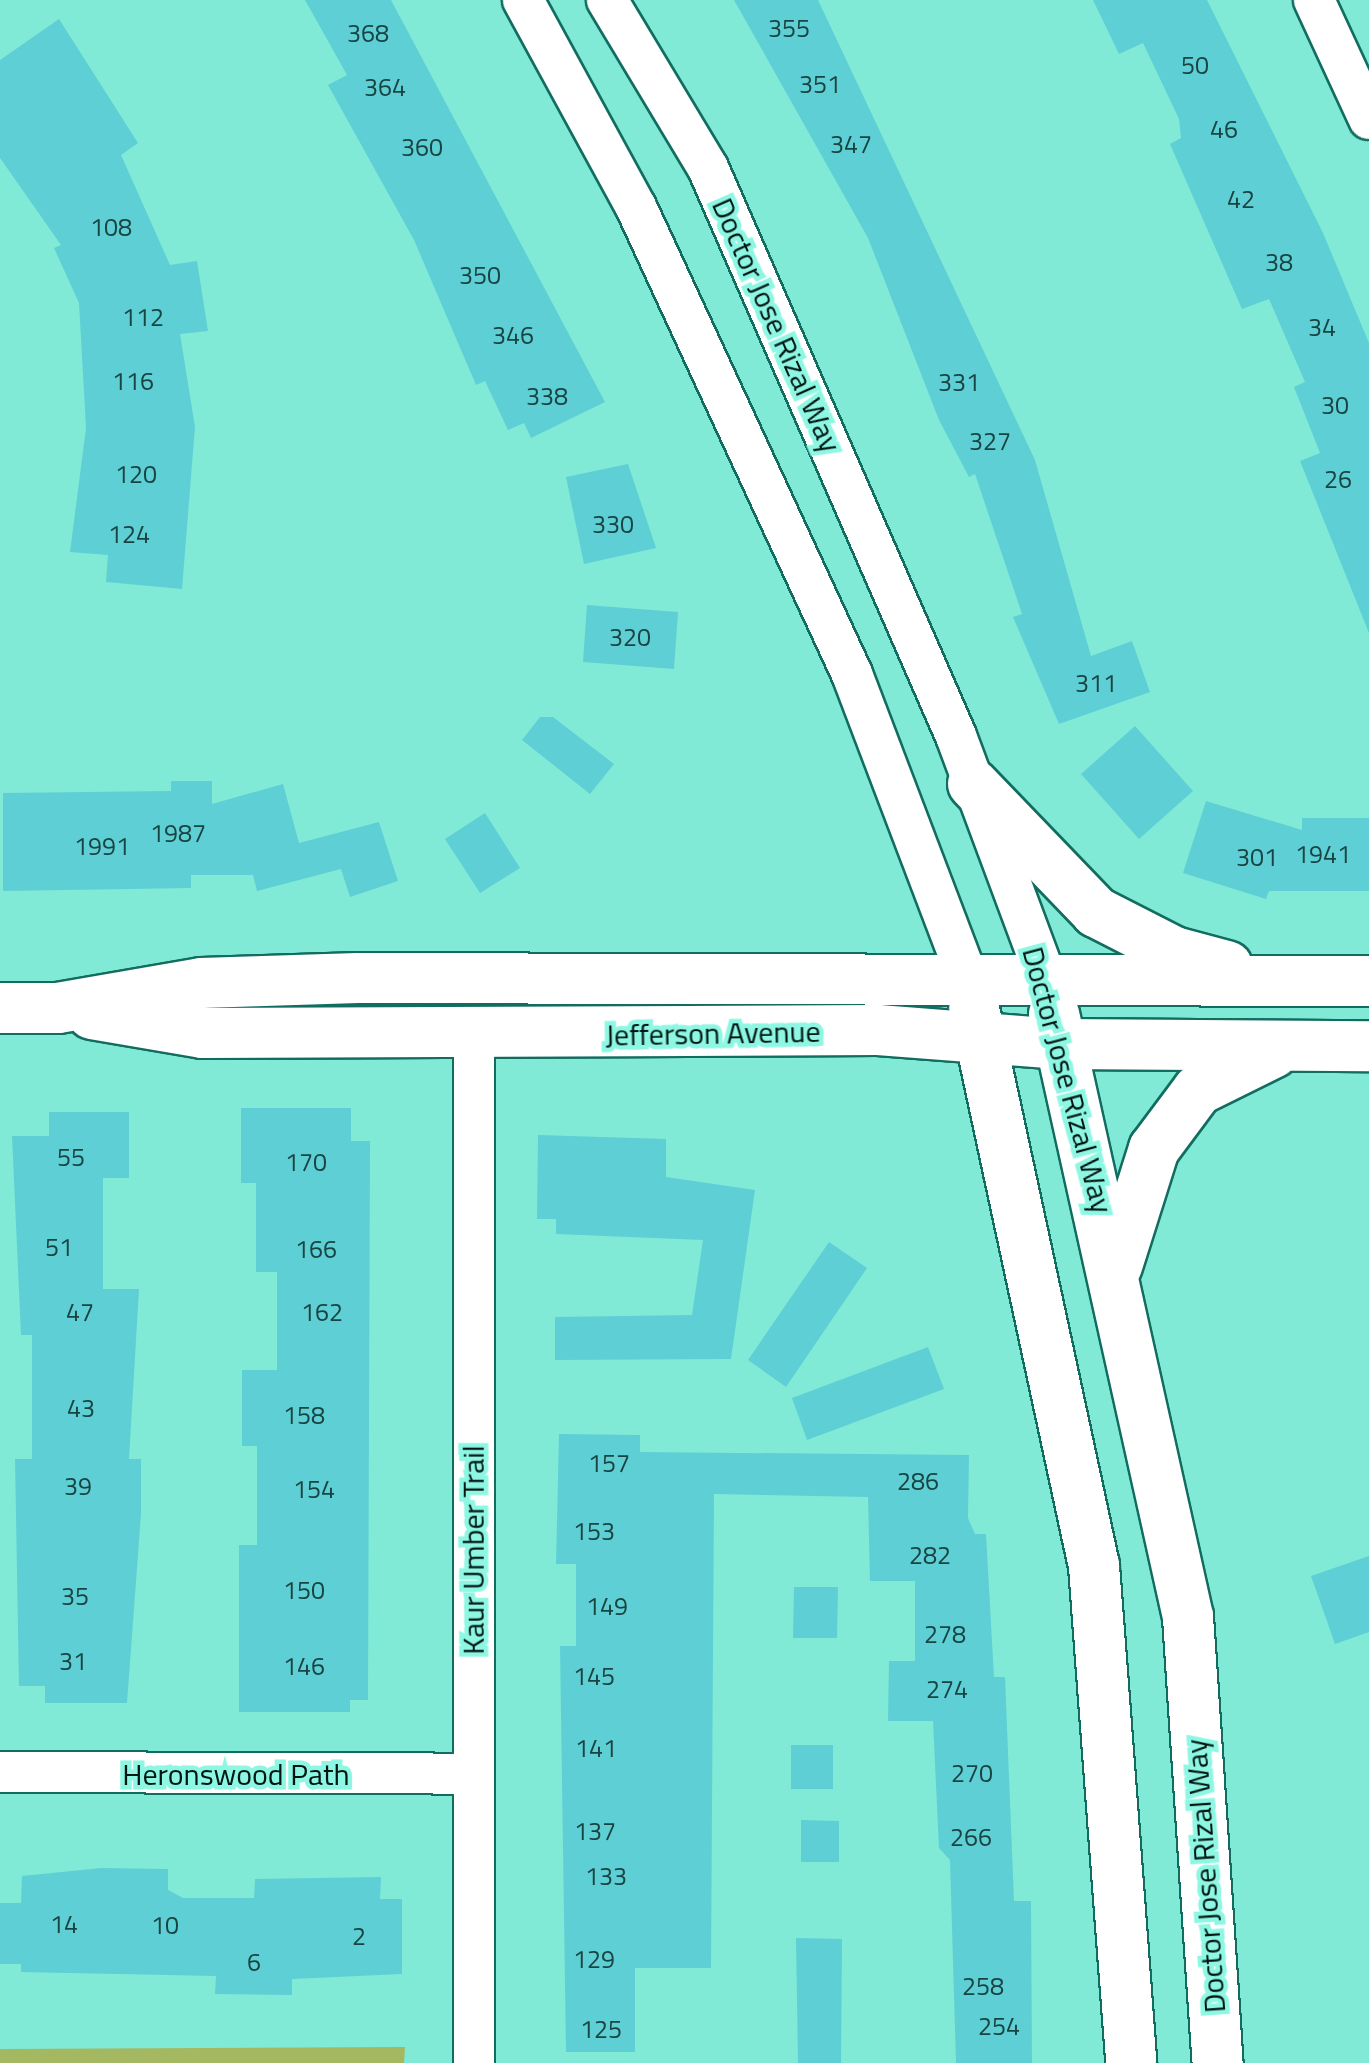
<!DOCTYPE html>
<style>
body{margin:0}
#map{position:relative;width:1369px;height:2063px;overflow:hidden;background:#80ead6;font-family:"Titillium Web",sans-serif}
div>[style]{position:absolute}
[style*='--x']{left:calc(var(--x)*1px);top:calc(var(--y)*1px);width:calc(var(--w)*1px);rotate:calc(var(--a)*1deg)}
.green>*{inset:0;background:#a3b860}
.building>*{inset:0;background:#5ecfd5}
.roads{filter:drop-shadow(2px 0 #126d60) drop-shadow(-2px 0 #126d60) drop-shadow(0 2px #126d60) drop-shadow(0 -2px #126d60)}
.minor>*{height:40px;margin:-20px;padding:0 20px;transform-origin:20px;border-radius:20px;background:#fff}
.tertiary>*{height:50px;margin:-25px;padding:0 25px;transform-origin:25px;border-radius:25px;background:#fff}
span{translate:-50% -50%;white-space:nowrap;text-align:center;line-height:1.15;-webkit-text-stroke:9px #8df7e3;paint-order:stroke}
.number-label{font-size:25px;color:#184442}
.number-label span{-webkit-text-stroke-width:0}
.street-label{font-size:30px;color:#011511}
</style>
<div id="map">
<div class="green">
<i style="clip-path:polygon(405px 2047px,404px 2063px,0 2063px,0 2049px)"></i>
</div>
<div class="building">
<i style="clip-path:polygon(305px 0,391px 0,605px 402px,531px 438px,524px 423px,508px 430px,485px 381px,476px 385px,414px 240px,328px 85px,347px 75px)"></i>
<i style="clip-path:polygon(734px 0,818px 0,1035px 460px,1091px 656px,1132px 641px,1150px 692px,1059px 724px,1013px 617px,1022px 614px,975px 474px,969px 477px,939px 420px,868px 238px)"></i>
<i style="clip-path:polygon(1093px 0,1207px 0,1323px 233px,1369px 343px,1369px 633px,1300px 461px,1320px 453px,1294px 387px,1305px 382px,1269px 299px,1242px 309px,1170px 144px,1181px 138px,1179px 119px,1143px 43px,1119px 54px)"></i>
<i style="clip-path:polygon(59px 19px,138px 143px,121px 155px,170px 265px,197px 261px,208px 331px,180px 334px,195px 427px,182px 589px,106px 582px,108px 555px,70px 552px,86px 428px,79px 303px,54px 248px,61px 245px,0 158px,0 60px)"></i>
<i style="clip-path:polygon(628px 464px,656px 548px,584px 564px,566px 477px)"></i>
<i style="clip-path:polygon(587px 605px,678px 612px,674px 669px,583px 662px)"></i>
<i style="clip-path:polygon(540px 717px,553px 717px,614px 764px,590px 794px,522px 740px)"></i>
<i style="clip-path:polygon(1135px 726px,1193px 791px,1139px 839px,1081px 774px)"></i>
<i style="clip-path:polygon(171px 781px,212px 781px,212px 804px,283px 784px,299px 843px,379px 822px,398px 881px,350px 897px,341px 869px,257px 891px,253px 875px,191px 875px,191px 888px,3px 891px,3px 793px,171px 791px)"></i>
<i style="clip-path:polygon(1206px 801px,1302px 830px,1302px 818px,1369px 818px,1369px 891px,1269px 891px,1266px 899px,1183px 873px)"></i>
<i style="clip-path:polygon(485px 813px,520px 868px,480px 893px,445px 839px)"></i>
<i style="clip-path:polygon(241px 1108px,351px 1108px,351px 1141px,370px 1141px,368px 1700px,350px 1700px,350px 1712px,239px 1712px,239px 1545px,257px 1545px,257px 1446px,242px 1446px,242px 1370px,277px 1370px,277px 1272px,256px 1272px,256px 1183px,241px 1183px)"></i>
<i style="clip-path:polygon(49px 1112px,129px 1112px,129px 1178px,103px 1178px,103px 1289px,139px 1289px,129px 1459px,141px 1459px,141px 1514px,127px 1703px,45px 1703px,45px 1686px,19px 1686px,15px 1459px,32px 1459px,32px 1335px,21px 1335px,12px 1136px,49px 1136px)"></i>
<i style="clip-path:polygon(538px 1135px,666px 1139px,666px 1177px,755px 1190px,731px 1359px,555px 1360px,555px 1317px,692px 1315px,703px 1240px,556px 1234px,556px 1219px,537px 1219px)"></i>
<i style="clip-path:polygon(829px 1242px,867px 1268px,786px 1387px,748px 1360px)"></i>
<i style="clip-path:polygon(928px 1347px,944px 1389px,807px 1440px,792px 1398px)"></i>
<i style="clip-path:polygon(559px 1434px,640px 1435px,640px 1452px,969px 1455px,968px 1518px,975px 1534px,986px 1534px,994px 1677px,1005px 1677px,1014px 1901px,1031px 1901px,1032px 2063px,956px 2063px,950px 1860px,939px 1848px,933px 1721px,888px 1721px,889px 1661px,915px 1661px,915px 1581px,870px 1581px,868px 1497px,714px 1494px,711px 1968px,635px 1968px,635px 2052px,566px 2052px,560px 1646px,576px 1646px,576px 1564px,556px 1564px)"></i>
<i style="clip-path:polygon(1369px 1556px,1369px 1632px,1335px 1644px,1311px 1576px)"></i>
<i style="clip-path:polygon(794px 1587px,838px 1587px,837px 1638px,793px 1638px)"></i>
<i style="clip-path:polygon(791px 1745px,833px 1745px,833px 1789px,791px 1789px)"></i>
<i style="clip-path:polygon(801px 1820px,839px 1821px,839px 1862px,801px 1862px)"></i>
<i style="clip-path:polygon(101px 1868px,168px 1869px,168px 1890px,183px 1898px,254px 1898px,255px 1879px,381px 1877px,380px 1899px,402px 1899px,402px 1974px,292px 1979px,292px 1995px,215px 1994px,216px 1976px,21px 1972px,21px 1964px,0 1964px,0 1903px,21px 1903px,22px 1876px)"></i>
<i style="clip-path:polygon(796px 1938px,842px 1939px,841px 2063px,798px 2063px)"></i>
</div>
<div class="roads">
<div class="minor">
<i style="--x:523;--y:0;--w:236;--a:61.4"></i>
<i style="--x:636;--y:207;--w:515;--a:65.18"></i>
<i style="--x:852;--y:674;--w:326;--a:69.2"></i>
<i style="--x:607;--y:0;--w:196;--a:59"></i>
<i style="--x:708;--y:168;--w:620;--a:66.41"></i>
<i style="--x:956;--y:736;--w:261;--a:69.6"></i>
<i style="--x:1314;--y:0;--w:131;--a:65.2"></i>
<i style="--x:0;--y:1772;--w:471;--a:0.2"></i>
<i style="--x:474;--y:2063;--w:1026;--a:-90"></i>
</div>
<div class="tertiary">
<i style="--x:973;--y:784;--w:178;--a:46.1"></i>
<i style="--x:1096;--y:912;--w:88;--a:27.1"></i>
<i style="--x:1174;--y:952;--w:55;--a:14.8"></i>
<i style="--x:0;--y:1008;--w:58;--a:0"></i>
<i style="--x:58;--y:1008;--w:145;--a:-9.9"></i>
<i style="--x:201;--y:983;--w:157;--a:-1.8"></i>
<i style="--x:358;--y:978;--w:1011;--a:0.17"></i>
<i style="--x:974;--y:1009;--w:570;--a:77.84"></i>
<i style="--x:1094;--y:1566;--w:498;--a:85.7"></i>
<i style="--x:92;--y:1014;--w:113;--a:9.7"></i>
<i style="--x:203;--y:1033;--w:675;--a:-0.25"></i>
<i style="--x:878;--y:1030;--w:184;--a:4.4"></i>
<i style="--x:1061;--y:1044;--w:308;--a:0.4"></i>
<i style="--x:1054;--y:1014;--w:618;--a:77.47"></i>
<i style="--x:1188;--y:1617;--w:447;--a:86.2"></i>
<i style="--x:1117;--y:1266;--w:123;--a:-72.5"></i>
<i style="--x:1154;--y:1149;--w:74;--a:-53.3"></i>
<i style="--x:1198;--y:1090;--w:84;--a:-26.3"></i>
</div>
</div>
<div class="number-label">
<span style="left:789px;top:28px">355</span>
<span style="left:368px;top:33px">368</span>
<span style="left:1195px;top:65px">50</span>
<span style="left:820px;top:84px">351</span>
<span style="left:385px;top:87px">364</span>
<span style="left:1224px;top:129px">46</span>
<span style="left:851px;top:144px">347</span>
<span style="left:422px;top:147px">360</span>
<span style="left:1241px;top:199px">42</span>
<span style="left:111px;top:227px">108</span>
<span style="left:1279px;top:262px">38</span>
<span style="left:480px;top:275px">350</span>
<span style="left:143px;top:317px">112</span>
<span style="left:1322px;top:327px">34</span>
<span style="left:513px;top:335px">346</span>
<span style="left:133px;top:381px">116</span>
<span style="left:959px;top:382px">331</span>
<span style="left:547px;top:396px">338</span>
<span style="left:1335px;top:405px">30</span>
<span style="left:990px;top:441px">327</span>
<span style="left:136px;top:474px">120</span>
<span style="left:1338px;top:479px">26</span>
<span style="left:613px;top:524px">330</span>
<span style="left:129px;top:534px">124</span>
<span style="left:630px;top:637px">320</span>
<span style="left:1096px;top:683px">311</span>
<span style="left:178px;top:833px">1987</span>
<span style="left:102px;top:846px">1991</span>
<span style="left:1323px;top:854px">1941</span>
<span style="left:1257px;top:857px">301</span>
<span style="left:71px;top:1157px">55</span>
<span style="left:306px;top:1162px">170</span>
<span style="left:59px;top:1247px">51</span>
<span style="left:316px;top:1249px">166</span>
<span style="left:80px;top:1312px">47</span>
<span style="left:322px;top:1312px">162</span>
<span style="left:81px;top:1408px">43</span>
<span style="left:304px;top:1415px">158</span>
<span style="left:609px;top:1463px">157</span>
<span style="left:918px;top:1481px">286</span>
<span style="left:78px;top:1486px">39</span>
<span style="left:314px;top:1489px">154</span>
<span style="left:594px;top:1531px">153</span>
<span style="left:930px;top:1555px">282</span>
<span style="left:304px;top:1590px">150</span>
<span style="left:75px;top:1596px">35</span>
<span style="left:607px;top:1606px">149</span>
<span style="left:945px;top:1634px">278</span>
<span style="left:73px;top:1661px">31</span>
<span style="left:304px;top:1666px">146</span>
<span style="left:594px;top:1676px">145</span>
<span style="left:947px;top:1689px">274</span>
<span style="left:596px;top:1748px">141</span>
<span style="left:972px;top:1773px">270</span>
<span style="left:595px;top:1831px">137</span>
<span style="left:971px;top:1837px">266</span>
<span style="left:606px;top:1876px">133</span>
<span style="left:64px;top:1924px">14</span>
<span style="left:165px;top:1925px">10</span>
<span style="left:359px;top:1936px">2</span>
<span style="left:594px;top:1959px">129</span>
<span style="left:254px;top:1962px">6</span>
<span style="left:983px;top:1986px">258</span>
<span style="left:999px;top:2026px">254</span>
<span style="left:601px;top:2029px">125</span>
</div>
<div class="street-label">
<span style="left:777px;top:325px;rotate:66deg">Doctor Jose Rizal Way</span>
<span style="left:713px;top:1033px;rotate:-1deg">Jefferson Avenue</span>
<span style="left:1068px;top:1080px;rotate:75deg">Doctor Jose Rizal Way</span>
<span style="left:473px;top:1550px;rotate:-90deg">Kaur Umber Trail</span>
<span style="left:236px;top:1774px">Heronswood Path</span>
<span style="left:1205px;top:1876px;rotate:-94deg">Doctor Jose Rizal Way</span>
</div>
</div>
